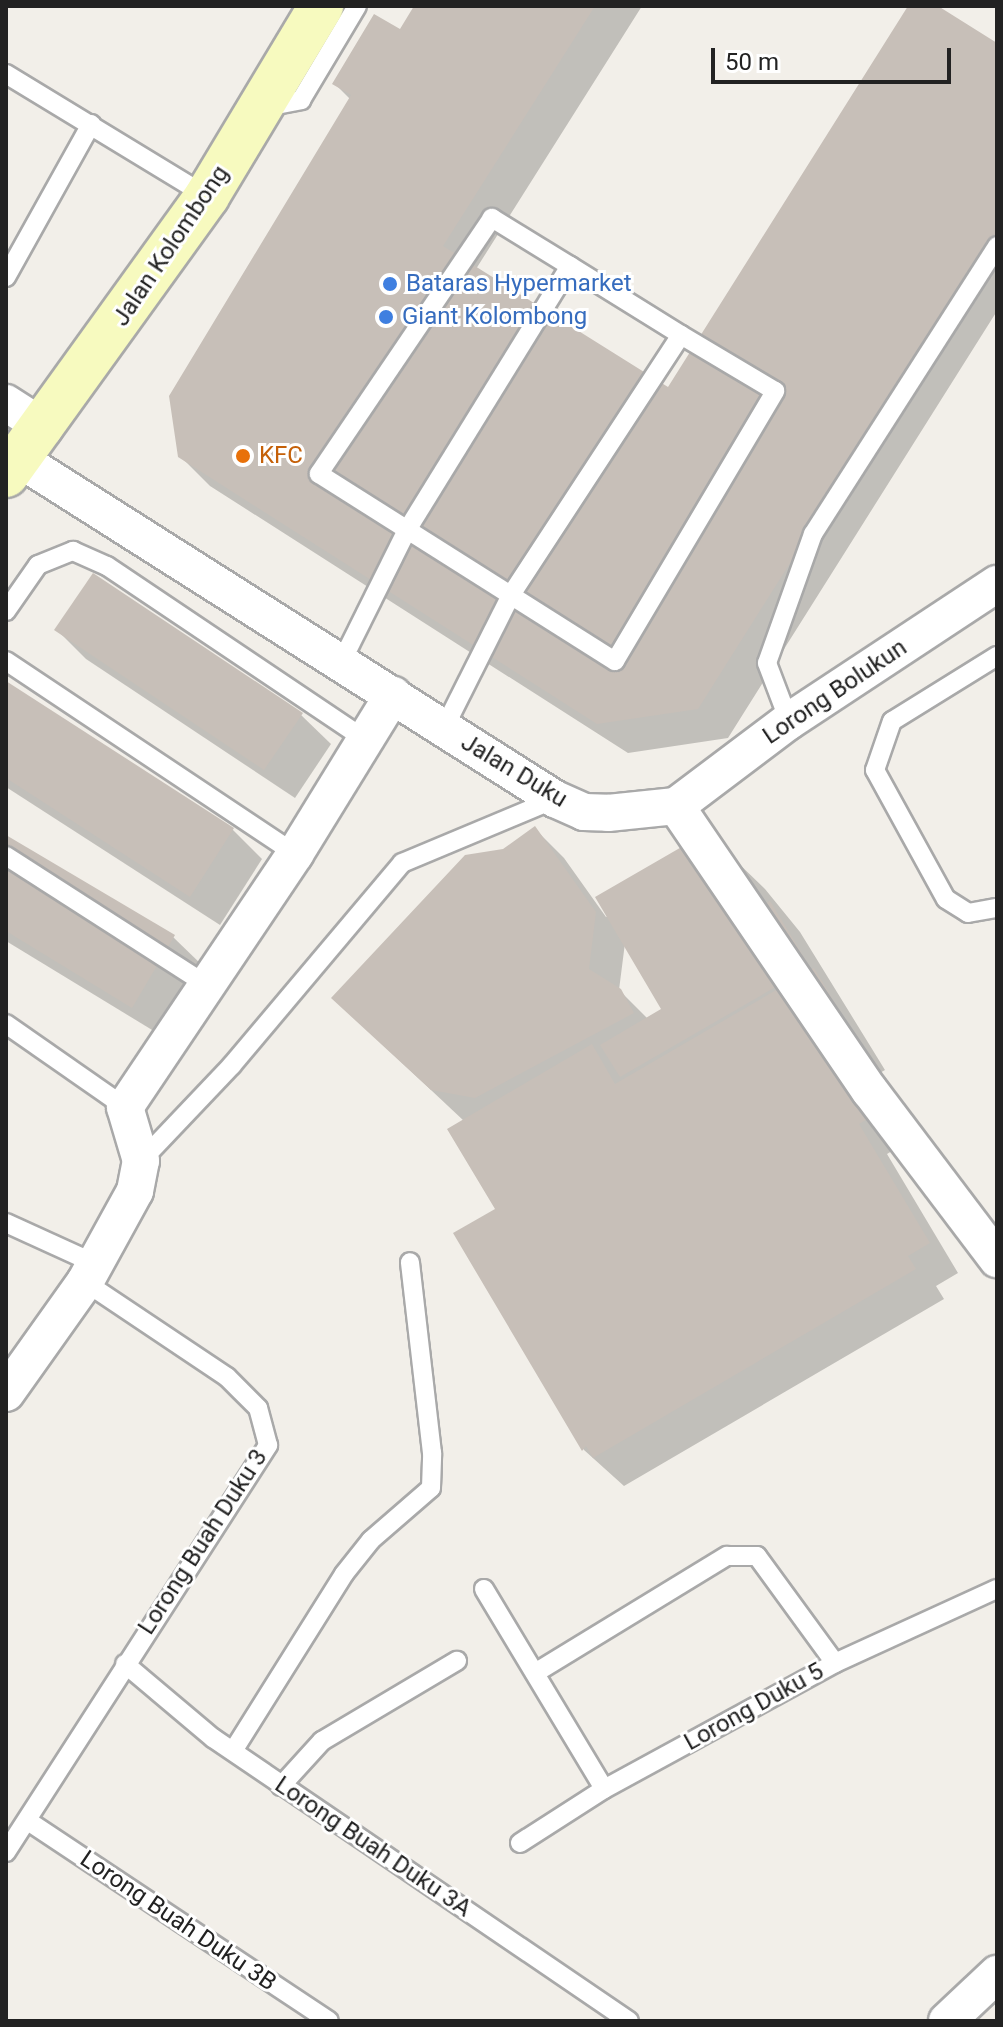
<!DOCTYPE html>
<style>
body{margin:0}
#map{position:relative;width:1003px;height:2027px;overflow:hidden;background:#f2efe9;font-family:Roboto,sans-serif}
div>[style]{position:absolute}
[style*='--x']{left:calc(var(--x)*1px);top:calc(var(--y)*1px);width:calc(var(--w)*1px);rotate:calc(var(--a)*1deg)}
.shadow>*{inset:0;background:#0003}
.building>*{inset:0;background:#c7bfb8}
.roads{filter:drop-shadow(2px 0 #a9a9a9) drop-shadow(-2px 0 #a9a9a9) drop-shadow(0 2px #a9a9a9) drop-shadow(0 -2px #a9a9a9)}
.lane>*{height:18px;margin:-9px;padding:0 9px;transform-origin:9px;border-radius:9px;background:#fff}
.street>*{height:36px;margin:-18px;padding:0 18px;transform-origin:18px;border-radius:18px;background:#fff}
.secondary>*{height:44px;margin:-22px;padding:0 22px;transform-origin:22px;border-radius:22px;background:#f7fabf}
.dots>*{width:22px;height:22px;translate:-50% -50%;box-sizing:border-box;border:4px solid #fff;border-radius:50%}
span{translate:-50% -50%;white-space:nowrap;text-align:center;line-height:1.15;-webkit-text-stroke:6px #fff;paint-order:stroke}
.street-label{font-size:24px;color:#222}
.shop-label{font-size:24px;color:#366cbe}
.left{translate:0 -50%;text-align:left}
.food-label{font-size:24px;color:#c56008}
.frame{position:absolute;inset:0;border:8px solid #222;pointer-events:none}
.scale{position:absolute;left:711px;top:48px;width:240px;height:36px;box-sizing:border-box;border:4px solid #222;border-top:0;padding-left:10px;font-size:24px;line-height:28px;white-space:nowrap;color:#222;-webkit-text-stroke:6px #fff;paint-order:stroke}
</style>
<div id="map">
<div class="shadow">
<i style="clip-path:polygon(416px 6px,642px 6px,476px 269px,668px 390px,911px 6px,934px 6px,997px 46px,997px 311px,728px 738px,628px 753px,210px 486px,180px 456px,351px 100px,334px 83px,400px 32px)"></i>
<i style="clip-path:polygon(57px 630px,301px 715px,331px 744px,295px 798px,86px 659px)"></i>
<i style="clip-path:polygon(6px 683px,233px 830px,262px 859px,220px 925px,6px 787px)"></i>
<i style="clip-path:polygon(evenodd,534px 828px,564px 858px,606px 917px,735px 860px,765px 889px,800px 932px,885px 1070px,864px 1082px,902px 1145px,887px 1154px,958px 1273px,936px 1286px,944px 1299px,624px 1486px,584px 1450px,456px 1234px,497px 1210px,464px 1121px,333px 998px,534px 828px,625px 943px,664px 1010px,648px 1019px,619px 990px,625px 943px)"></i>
<i style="clip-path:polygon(6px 838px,173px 937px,203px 966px,162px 1036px,6px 941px)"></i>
</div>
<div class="building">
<i style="clip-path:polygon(414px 6px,595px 6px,443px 246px,668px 387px,908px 6px,938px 6px,997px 43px,997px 235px,698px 709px,597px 724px,178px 457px,169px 396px,351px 95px,332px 84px,374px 14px,400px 29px)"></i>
<i style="clip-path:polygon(93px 573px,303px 713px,264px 770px,54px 630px)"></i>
<i style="clip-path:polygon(6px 681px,234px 828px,190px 897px,6px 778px)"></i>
<i style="clip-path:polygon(535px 826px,596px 912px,589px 969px,621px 989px,634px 1013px,475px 1098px,431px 1090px,331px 998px,465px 855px,503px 849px)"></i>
<i style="clip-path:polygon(6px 835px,175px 935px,132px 1008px,6px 931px)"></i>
<i style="clip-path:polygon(685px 845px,703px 876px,735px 857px,763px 905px,770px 901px,810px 967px,620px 1077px,600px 1045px,661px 1009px,595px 897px)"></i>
<i style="clip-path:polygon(814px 968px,857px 1040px,874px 1115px,859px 1124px,930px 1243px,908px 1256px,916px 1269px,593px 1458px,586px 1446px,582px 1451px,453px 1233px,495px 1209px,447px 1129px,592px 1044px,615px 1084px)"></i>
</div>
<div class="roads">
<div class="lane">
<i style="--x:6;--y:74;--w:235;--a:31.3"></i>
<i style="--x:266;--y:107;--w:36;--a:-11"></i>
<i style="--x:301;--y:100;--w:109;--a:-59.2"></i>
<i style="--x:570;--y:266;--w:92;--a:-148.4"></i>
<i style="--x:492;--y:218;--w:309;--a:124.1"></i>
<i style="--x:319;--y:474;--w:350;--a:32.3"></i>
<i style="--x:615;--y:661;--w:314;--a:-59.3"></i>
<i style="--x:775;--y:391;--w:109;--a:-149.2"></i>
<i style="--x:6;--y:277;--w:175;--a:-60.9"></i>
<i style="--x:6;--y:611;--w:56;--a:-55.2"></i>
<i style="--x:38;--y:565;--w:38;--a:-22"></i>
<i style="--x:73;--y:551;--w:37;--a:24"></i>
<i style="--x:107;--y:566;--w:312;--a:33.9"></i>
<i style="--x:997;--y:656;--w:123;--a:148.2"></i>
<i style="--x:892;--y:721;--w:52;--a:109.1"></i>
<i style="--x:875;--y:770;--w:147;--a:61.2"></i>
<i style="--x:946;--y:899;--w:26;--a:32"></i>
<i style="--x:968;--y:913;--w:29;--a:-10"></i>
<i style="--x:6;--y:661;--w:348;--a:33.7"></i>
<i style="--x:341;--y:663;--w:148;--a:-63.6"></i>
<i style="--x:407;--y:530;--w:310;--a:-58.3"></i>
<i style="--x:570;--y:266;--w:131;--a:31.9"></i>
<i style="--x:681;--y:335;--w:311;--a:123.2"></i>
<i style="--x:511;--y:595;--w:149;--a:116.7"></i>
<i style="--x:789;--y:721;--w:62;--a:-110.8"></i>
<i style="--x:767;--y:663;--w:137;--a:-70.4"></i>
<i style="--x:813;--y:534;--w:342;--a:-57.4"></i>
<i style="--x:6;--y:856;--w:239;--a:32.7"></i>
<i style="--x:6;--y:1024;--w:145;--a:34.9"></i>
<i style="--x:141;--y:1161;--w:132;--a:-46.5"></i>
<i style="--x:232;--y:1065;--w:264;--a:-49.9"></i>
<i style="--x:402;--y:863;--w:166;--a:-22.7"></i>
<i style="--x:6;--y:1223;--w:99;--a:24.5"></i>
<i style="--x:484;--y:1589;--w:233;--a:59"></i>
<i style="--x:125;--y:1664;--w:115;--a:40.1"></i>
<i style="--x:213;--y:1738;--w:503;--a:34.23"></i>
<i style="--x:535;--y:1673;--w:225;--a:-31.4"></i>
<i style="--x:727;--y:1556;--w:30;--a:0"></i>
<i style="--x:757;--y:1556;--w:132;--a:53.9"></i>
<i style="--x:233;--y:1751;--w:209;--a:-57.9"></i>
<i style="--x:344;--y:1574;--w:43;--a:-51.5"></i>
<i style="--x:371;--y:1540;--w:79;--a:-40.9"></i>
<i style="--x:431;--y:1488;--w:35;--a:-88"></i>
<i style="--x:432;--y:1453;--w:192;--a:-96.6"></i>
<i style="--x:281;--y:1786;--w:61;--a:-47.7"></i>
<i style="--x:322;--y:1741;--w:157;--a:-30.7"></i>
<i style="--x:28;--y:1821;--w:361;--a:33.6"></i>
<i style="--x:520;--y:1843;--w:100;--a:-32.7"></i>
<i style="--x:604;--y:1789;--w:263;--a:-28.6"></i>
<i style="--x:835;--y:1663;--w:178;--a:-24.6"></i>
<i style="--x:6;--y:1852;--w:484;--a:-57.2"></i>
<i style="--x:268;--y:1445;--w:38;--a:-105"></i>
<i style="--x:258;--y:1408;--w:44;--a:-135"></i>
<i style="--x:227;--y:1377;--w:171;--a:-146.2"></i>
</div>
<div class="street">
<i style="--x:6;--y:403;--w:46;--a:32.7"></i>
<i style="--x:19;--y:459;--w:635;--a:32.39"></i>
<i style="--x:555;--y:799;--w:32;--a:24"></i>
<i style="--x:584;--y:812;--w:24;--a:2"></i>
<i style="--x:608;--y:813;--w:68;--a:-5.9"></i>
<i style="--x:676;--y:806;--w:345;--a:55.8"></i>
<i style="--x:870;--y:1091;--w:211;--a:52.9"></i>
<i style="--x:676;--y:806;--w:141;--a:-37"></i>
<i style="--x:789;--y:721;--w:249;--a:-33.4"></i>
<i style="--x:6;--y:1393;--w:136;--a:-54.6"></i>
<i style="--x:85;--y:1282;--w:104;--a:-61.2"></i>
<i style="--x:135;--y:1191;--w:31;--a:-79"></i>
<i style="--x:141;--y:1161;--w:56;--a:-106.5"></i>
<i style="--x:125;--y:1107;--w:305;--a:-56.1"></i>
<i style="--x:295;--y:854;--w:187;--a:-58.4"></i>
<i style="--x:947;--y:2021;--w:69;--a:-43.2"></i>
</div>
<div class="secondary">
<i style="--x:6;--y:475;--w:344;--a:-54.2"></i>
<i style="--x:207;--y:196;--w:222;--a:-59"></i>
</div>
</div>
<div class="dots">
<i style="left:390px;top:284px;background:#3f7fe0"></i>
<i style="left:386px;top:317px;background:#3f7fe0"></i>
<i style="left:243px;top:456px;background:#e8710a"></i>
</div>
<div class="street-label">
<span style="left:171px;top:246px;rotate:-56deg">Jalan Kolombong</span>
<span style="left:835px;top:692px;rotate:-34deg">Lorong Bolukun</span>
<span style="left:514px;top:771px;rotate:31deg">Jalan Duku</span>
<span style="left:203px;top:1542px;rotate:-57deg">Lorong Buah Duku 3</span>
<span style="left:754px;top:1707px;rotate:-29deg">Lorong Duku 5</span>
<span style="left:373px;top:1847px;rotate:34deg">Lorong Buah Duku 3A</span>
<span style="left:178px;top:1921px;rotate:34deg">Lorong Buah Duku 3B</span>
</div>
<div class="shop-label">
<span class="left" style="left:406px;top:284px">Bataras Hypermarket</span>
<span class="left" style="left:402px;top:317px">Giant Kolombong</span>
</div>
<div class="food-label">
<span class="left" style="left:259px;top:456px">KFC</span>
</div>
<div class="frame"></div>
<div class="scale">50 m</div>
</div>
